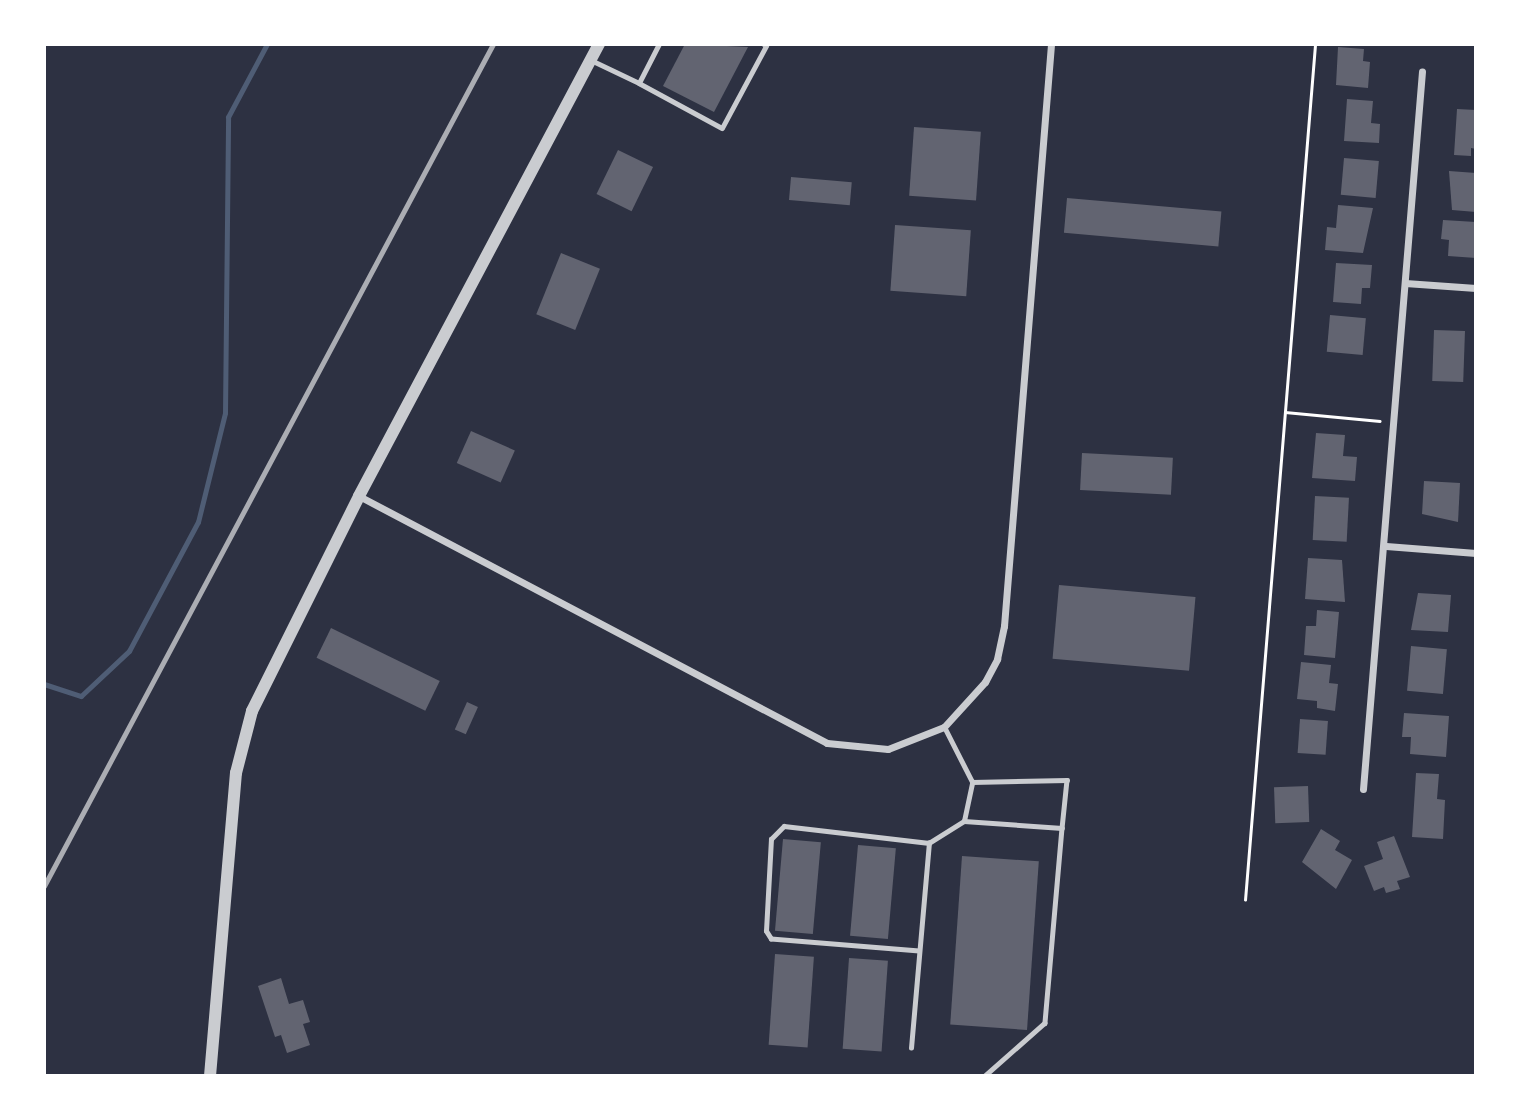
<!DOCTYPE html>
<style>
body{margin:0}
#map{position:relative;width:1520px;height:1120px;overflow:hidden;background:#2d3142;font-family:"Source Sans 3",sans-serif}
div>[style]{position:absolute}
.stream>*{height:5px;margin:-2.5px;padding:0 2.5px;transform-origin:2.5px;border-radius:2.5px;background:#4f5d75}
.building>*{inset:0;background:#626471;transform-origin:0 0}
.path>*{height:2.5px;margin:-1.25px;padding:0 1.25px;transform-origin:1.25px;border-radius:1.25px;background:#fff}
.service>*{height:4.5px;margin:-2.25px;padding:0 2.25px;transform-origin:2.25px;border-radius:2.25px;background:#caccd0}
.minor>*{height:7px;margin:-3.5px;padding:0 3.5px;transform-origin:3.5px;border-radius:3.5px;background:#caccd0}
.tertiary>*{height:12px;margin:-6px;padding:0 6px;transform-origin:6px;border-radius:6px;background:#caccd0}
.rail>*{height:5px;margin:-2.5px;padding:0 2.5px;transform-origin:2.5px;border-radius:2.5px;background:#abadb3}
span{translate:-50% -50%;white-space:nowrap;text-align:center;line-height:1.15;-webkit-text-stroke:5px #fff;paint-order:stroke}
.frame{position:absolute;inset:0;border:46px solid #fff;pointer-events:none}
</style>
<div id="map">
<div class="stream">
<div style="left:44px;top:684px;width:39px;rotate:18deg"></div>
<div style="left:81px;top:696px;width:66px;rotate:-43.2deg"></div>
<div style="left:129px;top:651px;width:146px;rotate:-61.9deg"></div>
<div style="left:198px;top:522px;width:112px;rotate:-76.1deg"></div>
<div style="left:225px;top:413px;width:296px;rotate:-89.4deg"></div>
<div style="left:228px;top:117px;width:83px;rotate:-61.9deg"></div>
</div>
<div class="building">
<div style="clip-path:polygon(685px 44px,748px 47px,714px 112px,663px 86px)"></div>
<div style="clip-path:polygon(1338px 47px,1364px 49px,1363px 61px,1370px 62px,1368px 88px,1336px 85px)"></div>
<div style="clip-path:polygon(1347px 99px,1373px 101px,1371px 123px,1380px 124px,1379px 143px,1344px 141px)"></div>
<div style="clip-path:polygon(1457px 109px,1476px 110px,1476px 149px,1471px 148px,1471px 156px,1454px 155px)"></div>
<div style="left:914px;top:127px;width:67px;height:69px;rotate:4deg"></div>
<div style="left:618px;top:150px;width:39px;height:49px;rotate:26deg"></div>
<div style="left:1344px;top:158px;width:35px;height:37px;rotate:5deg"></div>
<div style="clip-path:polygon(1449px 171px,1476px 173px,1476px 212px,1452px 210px)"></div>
<div style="left:791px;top:177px;width:61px;height:23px;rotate:5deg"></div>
<div style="left:1067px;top:198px;width:155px;height:35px;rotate:5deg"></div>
<div style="clip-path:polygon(1338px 205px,1373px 208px,1363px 253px,1325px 250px,1327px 227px,1336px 228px)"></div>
<div style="clip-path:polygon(1443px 220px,1476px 222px,1476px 258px,1448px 256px,1449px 240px,1441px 239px)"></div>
<div style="left:895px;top:225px;width:76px;height:66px;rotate:4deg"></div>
<div style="left:561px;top:253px;width:42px;height:66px;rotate:22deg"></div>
<div style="clip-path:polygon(1336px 263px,1372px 265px,1370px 288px,1362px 288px,1361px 304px,1333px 302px)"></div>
<div style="left:1330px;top:315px;width:36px;height:37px;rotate:5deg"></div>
<div style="left:1434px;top:330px;width:31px;height:51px;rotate:2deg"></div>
<div style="left:471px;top:431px;width:48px;height:35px;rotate:24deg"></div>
<div style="clip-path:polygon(1316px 433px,1345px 435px,1343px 456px,1357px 457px,1355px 481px,1312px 478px)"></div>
<div style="left:1082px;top:453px;width:91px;height:37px;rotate:3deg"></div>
<div style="clip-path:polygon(1424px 481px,1460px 483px,1458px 522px,1422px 514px)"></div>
<div style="left:1315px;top:496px;width:34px;height:44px;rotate:3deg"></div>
<div style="clip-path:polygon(1308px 558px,1342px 560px,1345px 602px,1305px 599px)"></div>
<div style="left:1059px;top:585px;width:137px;height:74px;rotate:5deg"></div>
<div style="clip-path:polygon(1418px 593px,1451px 595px,1448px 632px,1411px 630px)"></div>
<div style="clip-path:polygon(1317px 610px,1339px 612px,1335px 658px,1304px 655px,1306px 626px,1316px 626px)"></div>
<div style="left:331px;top:628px;width:121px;height:33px;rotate:26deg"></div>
<div style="left:1411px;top:646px;width:36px;height:45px;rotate:5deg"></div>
<div style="clip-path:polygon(1301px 662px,1331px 665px,1329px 683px,1338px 684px,1335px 711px,1317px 708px,1317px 701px,1297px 699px)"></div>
<div style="left:467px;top:702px;width:12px;height:30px;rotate:24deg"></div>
<div style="clip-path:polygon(1404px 713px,1449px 716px,1446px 757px,1410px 754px,1411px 737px,1402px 737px)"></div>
<div style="left:1300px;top:719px;width:28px;height:34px;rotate:4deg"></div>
<div style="clip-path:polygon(1416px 773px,1439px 774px,1437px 799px,1445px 800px,1443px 839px,1412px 837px)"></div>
<div style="left:1308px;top:786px;width:36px;height:34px;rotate:88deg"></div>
<div style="clip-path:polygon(1321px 829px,1340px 841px,1335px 850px,1352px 860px,1336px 889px,1302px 862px)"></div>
<div style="clip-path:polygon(1394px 836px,1410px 877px,1397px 881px,1400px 889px,1386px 893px,1384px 887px,1374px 891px,1364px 866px,1383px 859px,1377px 842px)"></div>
<div style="left:783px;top:839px;width:38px;height:92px;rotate:5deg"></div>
<div style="left:858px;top:845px;width:38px;height:91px;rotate:5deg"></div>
<div style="left:962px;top:856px;width:77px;height:169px;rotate:4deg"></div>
<div style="left:775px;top:954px;width:39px;height:91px;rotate:4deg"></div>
<div style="left:849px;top:958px;width:39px;height:91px;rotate:4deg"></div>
<div style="clip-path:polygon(281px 978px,289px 1004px,303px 1000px,310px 1022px,303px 1024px,310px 1045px,287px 1053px,281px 1035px,275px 1037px,258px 986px)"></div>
</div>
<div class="path">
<div style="left:1285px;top:412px;width:95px;rotate:5.4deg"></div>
<div style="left:1245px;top:900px;width:859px;rotate:-85.32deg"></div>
</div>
<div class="service">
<div style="left:591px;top:60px;width:53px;rotate:25.6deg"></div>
<div style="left:639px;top:83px;width:44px;rotate:-62.9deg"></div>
<div style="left:639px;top:83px;width:94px;rotate:28.5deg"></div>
<div style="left:722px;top:128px;width:93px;rotate:-61.8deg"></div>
<div style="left:766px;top:46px;width:4px;rotate:-146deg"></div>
<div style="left:972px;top:782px;width:95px;rotate:-1.2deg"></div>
<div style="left:1067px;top:780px;width:48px;rotate:95.9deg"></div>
<div style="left:964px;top:821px;width:98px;rotate:4.1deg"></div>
<div style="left:1062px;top:828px;width:196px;rotate:95deg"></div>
<div style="left:1045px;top:1023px;width:80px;rotate:138.5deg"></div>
<div style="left:919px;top:951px;width:148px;rotate:-175.4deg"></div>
<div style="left:771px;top:939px;width:9px;rotate:-122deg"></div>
<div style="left:766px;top:931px;width:92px;rotate:-86.9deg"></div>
<div style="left:771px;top:839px;width:18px;rotate:-45deg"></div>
<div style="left:784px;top:826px;width:146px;rotate:6.7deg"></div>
<div style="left:911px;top:1048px;width:206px;rotate:-85deg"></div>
<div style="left:929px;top:843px;width:41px;rotate:-32.2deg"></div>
<div style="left:964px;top:821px;width:40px;rotate:-78deg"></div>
<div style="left:972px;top:782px;width:62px;rotate:-117deg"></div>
</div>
<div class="minor">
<div style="left:1405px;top:283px;width:71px;rotate:4deg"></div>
<div style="left:359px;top:496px;width:529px;rotate:27.82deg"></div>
<div style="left:827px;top:743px;width:61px;rotate:5.6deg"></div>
<div style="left:888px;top:749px;width:60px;rotate:-21.4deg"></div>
<div style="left:944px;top:727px;width:61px;rotate:-47.7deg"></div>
<div style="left:985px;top:682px;width:26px;rotate:-62deg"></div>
<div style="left:997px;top:659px;width:34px;rotate:-78deg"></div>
<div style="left:1004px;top:626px;width:584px;rotate:-85.38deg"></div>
<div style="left:1386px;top:546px;width:90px;rotate:4.4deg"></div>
<div style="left:1363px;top:789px;width:720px;rotate:-85.3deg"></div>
</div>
<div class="tertiary">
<div style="left:210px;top:1076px;width:304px;rotate:-85.1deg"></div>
<div style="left:236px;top:773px;width:64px;rotate:-75.5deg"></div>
<div style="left:252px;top:711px;width:240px;rotate:-63.5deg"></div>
<div style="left:359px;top:496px;width:512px;rotate:-62.03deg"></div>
</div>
<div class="rail">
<div style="left:44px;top:886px;width:954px;rotate:-61.93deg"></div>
</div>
<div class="frame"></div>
</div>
